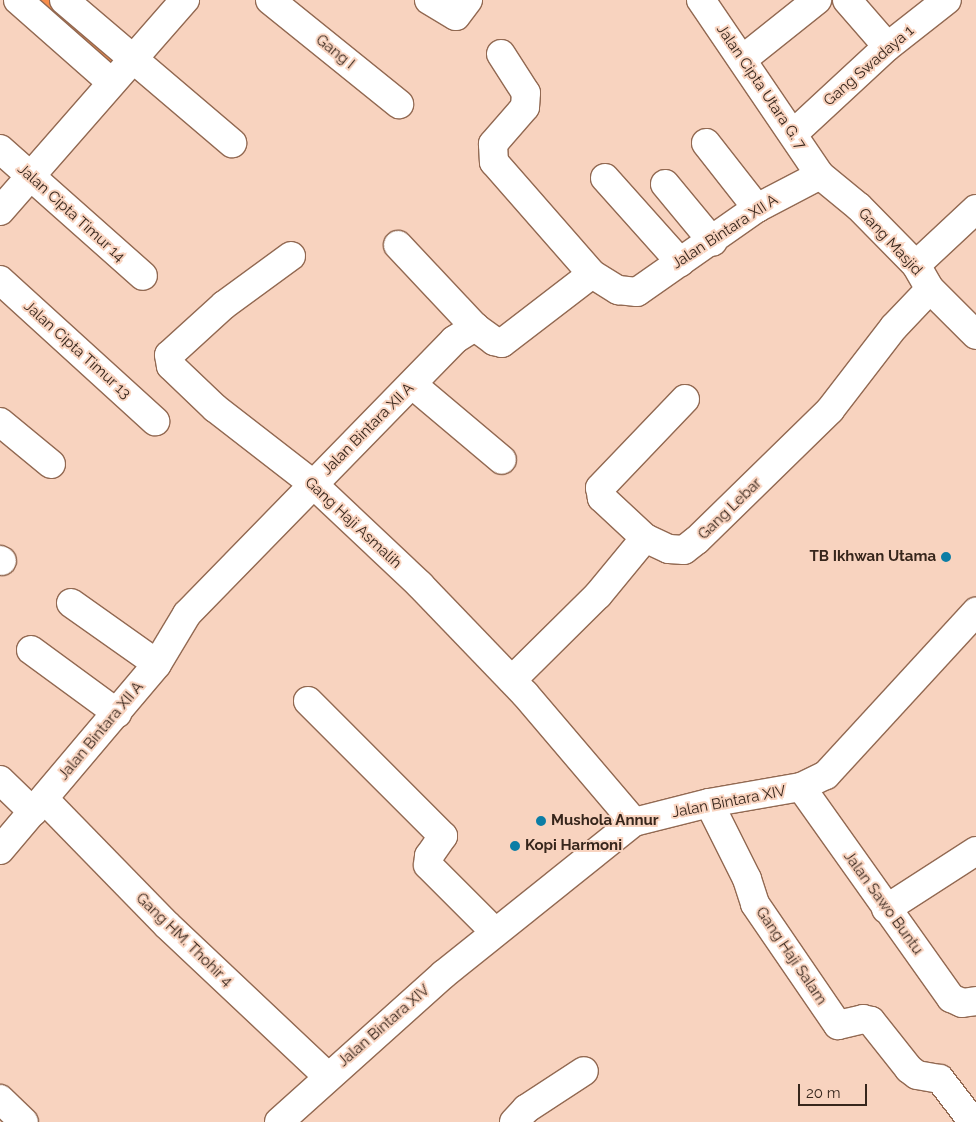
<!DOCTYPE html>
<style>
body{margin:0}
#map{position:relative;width:976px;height:1122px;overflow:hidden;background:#f8d3bf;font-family:Raleway,sans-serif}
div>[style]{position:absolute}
.green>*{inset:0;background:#f88d4a}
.roads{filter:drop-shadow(1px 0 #926952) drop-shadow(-1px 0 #926952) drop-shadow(0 1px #926952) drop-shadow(0 -1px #926952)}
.street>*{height:28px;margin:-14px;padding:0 14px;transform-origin:14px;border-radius:14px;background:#fff}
.dots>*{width:14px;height:14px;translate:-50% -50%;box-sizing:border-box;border:2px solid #f8d3bf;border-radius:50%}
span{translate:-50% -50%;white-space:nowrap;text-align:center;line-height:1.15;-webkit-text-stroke:4px #f8d3bf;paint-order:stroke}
.street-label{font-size:15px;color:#37261c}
.poi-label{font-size:15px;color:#37261c;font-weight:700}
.right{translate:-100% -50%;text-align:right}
.left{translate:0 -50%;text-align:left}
.scale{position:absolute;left:798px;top:1084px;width:69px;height:22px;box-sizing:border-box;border:2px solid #37261c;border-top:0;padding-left:6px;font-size:15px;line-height:18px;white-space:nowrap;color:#37261c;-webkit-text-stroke:4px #f8d3bf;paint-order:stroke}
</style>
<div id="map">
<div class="green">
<div style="clip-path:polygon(27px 0,54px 0,123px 63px,114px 75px)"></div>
</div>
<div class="roads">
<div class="street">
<div style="left:18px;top:0;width:124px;rotate:41.4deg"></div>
<div style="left:64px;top:0;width:221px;rotate:40.4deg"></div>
<div style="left:270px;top:0;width:166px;rotate:38.9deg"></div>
<div style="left:429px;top:0;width:31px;rotate:31deg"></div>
<div style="left:456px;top:16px;width:20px;rotate:-53deg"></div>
<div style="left:701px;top:0;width:212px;rotate:55.8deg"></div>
<div style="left:820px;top:175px;width:50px;rotate:39.4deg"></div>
<div style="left:859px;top:207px;width:81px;rotate:45.5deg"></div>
<div style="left:916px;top:265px;width:28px;rotate:60deg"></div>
<div style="left:930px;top:289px;width:65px;rotate:45deg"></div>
<div style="left:847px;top:0;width:52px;rotate:48.9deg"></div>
<div style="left:501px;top:54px;width:46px;rotate:57.3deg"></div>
<div style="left:526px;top:93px;width:14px;rotate:94deg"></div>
<div style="left:525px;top:107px;width:49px;rotate:130.9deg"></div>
<div style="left:493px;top:144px;width:18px;rotate:87deg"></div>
<div style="left:494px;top:162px;width:149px;rotate:48.8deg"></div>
<div style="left:743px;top:59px;width:95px;rotate:-38.6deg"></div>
<div style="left:793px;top:134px;width:128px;rotate:-42.8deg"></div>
<div style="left:887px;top:47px;width:76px;rotate:-38.1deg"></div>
<div style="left:706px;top:143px;width:83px;rotate:51.9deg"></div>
<div style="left:0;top:149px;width:191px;rotate:41.6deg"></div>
<div style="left:605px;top:178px;width:113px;rotate:48.2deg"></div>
<div style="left:665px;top:184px;width:75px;rotate:50.4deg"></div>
<div style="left:0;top:211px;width:281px;rotate:-48.8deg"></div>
<div style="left:398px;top:245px;width:112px;rotate:46.8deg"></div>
<div style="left:291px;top:256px;width:83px;rotate:143.8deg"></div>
<div style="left:224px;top:305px;width:74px;rotate:137.7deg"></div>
<div style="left:169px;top:355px;width:11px;rotate:80deg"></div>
<div style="left:171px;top:366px;width:61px;rotate:43.7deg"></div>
<div style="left:215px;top:408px;width:124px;rotate:37.8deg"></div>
<div style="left:313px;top:484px;width:147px;rotate:43.3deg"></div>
<div style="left:420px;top:585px;width:151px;rotate:46.1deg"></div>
<div style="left:525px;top:694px;width:168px;rotate:49.6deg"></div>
<div style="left:916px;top:265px;width:82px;rotate:-43deg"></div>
<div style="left:0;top:280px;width:210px;rotate:42.3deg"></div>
<div style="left:413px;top:385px;width:116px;rotate:40.1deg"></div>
<div style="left:0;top:422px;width:66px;rotate:39.5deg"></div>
<div style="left:645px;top:538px;width:59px;rotate:-137.1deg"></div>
<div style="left:602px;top:498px;width:10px;rotate:-101deg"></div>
<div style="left:600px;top:488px;width:123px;rotate:-46.3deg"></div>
<div style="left:0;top:560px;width:2px;rotate:27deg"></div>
<div style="left:71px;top:603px;width:105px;rotate:35.3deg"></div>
<div style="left:31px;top:650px;width:107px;rotate:36.2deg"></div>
<div style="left:512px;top:680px;width:121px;rotate:-44.7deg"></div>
<div style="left:598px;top:595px;width:74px;rotate:-50.5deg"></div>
<div style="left:645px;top:538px;width:26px;rotate:25deg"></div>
<div style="left:669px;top:549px;width:15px;rotate:4deg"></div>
<div style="left:684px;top:550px;width:16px;rotate:-38deg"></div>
<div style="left:697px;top:540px;width:186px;rotate:-44.3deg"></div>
<div style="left:830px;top:410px;width:105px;rotate:-52.4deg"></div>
<div style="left:894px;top:327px;width:52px;rotate:-46.5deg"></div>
<div style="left:308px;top:701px;width:191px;rotate:45deg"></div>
<div style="left:443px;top:836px;width:24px;rotate:125deg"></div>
<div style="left:429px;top:856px;width:9px;rotate:96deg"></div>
<div style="left:428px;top:865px;width:95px;rotate:45deg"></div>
<div style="left:0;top:780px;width:46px;rotate:44.1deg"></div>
<div style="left:801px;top:787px;width:259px;rotate:54.6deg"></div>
<div style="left:951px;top:998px;width:12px;rotate:24deg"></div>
<div style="left:962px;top:1003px;width:14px;rotate:-8deg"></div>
<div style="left:45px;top:800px;width:175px;rotate:45.7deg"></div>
<div style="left:167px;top:925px;width:220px;rotate:43.3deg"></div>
<div style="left:709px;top:803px;width:85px;rotate:63.4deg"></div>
<div style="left:747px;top:879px;width:26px;rotate:72deg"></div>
<div style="left:755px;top:904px;width:147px;rotate:55.6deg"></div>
<div style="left:838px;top:1025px;width:26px;rotate:-13deg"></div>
<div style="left:863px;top:1019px;width:8px;rotate:14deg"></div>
<div style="left:871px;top:1021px;width:61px;rotate:51.6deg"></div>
<div style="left:909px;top:1069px;width:10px;rotate:37deg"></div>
<div style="left:917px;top:1075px;width:23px;rotate:10deg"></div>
<div style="left:940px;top:1079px;width:54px;rotate:52.5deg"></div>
<div style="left:0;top:850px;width:243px;rotate:-49.8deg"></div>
<div style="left:157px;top:664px;width:58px;rotate:-59deg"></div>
<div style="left:187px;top:614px;width:383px;rotate:-45.7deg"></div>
<div style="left:454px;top:340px;width:25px;rotate:-32deg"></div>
<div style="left:475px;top:327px;width:24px;rotate:36deg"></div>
<div style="left:494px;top:341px;width:8px;rotate:14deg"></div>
<div style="left:502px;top:343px;width:113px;rotate:-37.5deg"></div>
<div style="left:592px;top:274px;width:31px;rotate:32deg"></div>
<div style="left:618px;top:290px;width:19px;rotate:6deg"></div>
<div style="left:637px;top:292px;width:146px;rotate:-35deg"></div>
<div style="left:757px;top:208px;width:71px;rotate:-27.6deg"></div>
<div style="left:886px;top:909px;width:107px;rotate:-32.8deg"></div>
<div style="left:0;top:1099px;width:33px;rotate:44deg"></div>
<div style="left:279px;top:1122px;width:222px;rotate:-41.9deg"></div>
<div style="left:444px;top:974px;width:243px;rotate:-38.7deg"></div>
<div style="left:634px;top:822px;width:77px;rotate:-14.2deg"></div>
<div style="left:709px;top:803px;width:93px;rotate:-9.9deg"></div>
<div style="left:801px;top:787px;width:28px;rotate:-26deg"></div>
<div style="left:826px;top:775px;width:222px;rotate:-47.4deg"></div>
<div style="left:514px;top:1122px;width:18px;rotate:-47deg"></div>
<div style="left:526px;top:1109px;width:69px;rotate:-33.2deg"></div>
</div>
</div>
<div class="dots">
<div style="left:946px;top:557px;background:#0c7da5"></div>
<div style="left:541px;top:821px;background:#0c7da5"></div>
<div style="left:515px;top:846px;background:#0c7da5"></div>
</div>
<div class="street-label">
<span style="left:335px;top:52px;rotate:39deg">Gang I</span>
<span style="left:869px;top:66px;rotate:-41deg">Gang Swadaya 1</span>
<span style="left:761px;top:87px;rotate:56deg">Jalan Cipta Utara G. 7</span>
<span style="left:71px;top:213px;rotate:42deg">Jalan Cipta Timur 14</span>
<span style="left:725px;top:232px;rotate:-33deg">Jalan Bintara XII A</span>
<span style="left:890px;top:242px;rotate:47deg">Gang Masjid</span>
<span style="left:77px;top:350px;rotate:42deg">Jalan Cipta Timur 13</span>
<span style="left:368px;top:429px;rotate:-45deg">Jalan Bintara XII A</span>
<span style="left:730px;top:509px;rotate:-44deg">Gang Lebar</span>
<span style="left:353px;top:523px;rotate:43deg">Gang Haji Asmalih</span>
<span style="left:101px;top:731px;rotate:-50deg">Jalan Bintara XII A</span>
<span style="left:729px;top:802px;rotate:-11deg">Jalan Bintara XIV</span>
<span style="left:883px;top:903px;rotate:54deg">Jalan Sawo Buntu</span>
<span style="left:184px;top:940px;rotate:44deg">Gang HM. Thohir 4</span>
<span style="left:791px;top:956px;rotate:56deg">Gang Haji Salam</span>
<span style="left:384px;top:1026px;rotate:-41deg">Jalan Bintara XIV</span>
</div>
<div class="poi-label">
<span class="right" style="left:936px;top:557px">TB Ikhwan Utama</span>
<span class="left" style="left:551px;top:821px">Mushola Annur</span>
<span class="left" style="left:525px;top:846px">Kopi Harmoni</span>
</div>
<div class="scale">20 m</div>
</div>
